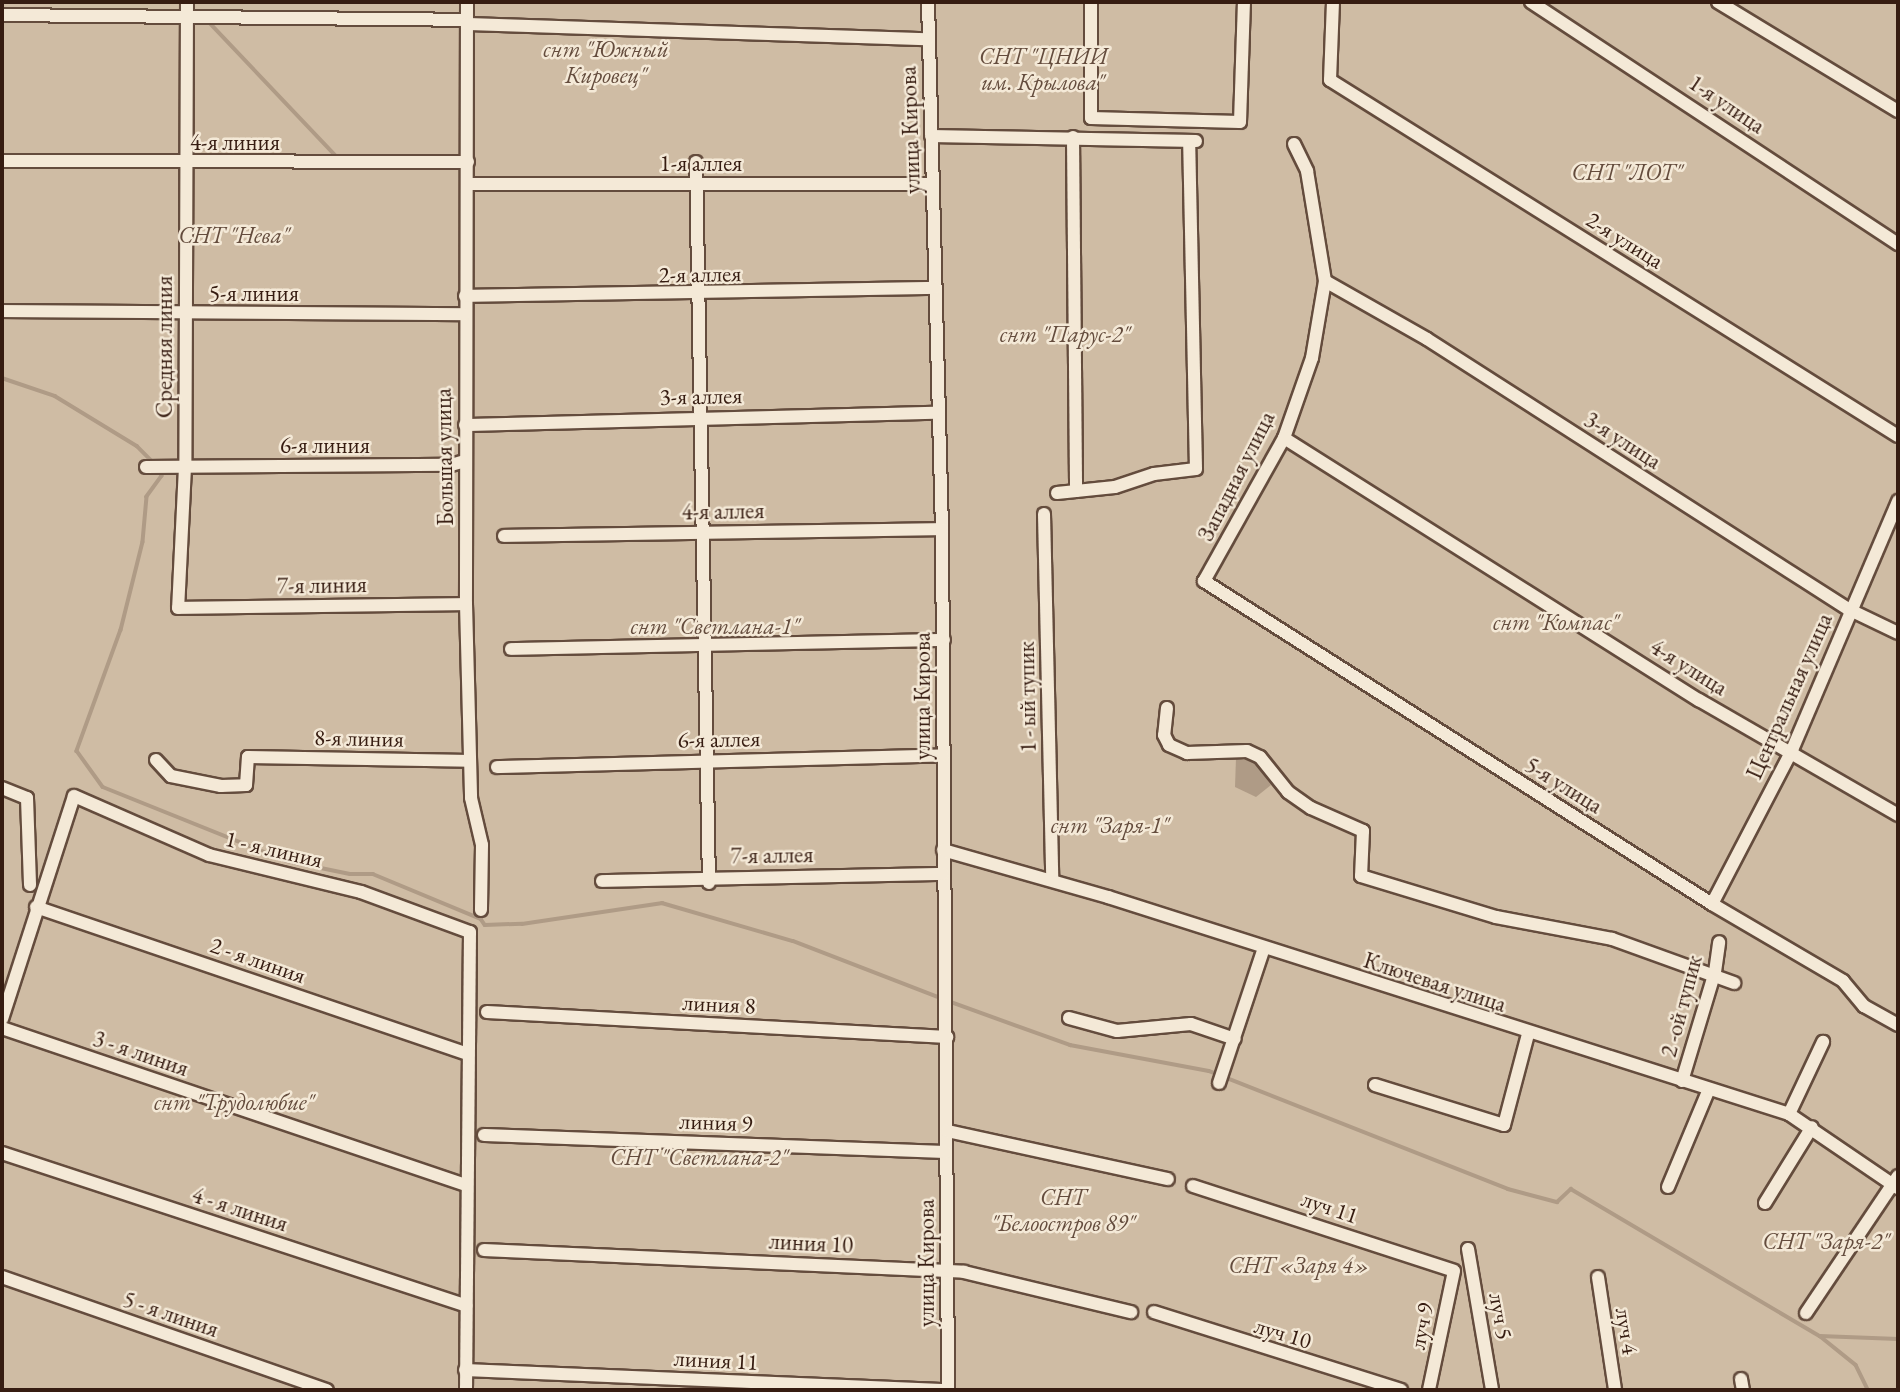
<!DOCTYPE html>
<meta charset="utf-8">
<style>
body{margin:0}
#map{position:relative;width:1900px;height:1392px;overflow:hidden;background:#eeddc2;font-family:"EB Garamond",serif}
div>[style]{position:absolute}
.green>*{inset:0;background:#cfbca4;transform-origin:0 0}
.water>*{inset:0;background:#af9b86}
.stream>*{height:3.5px;margin:-1.75px;padding:0 1.75px;transform-origin:1.75px;border-radius:1.75px;background:#af9b86}
.roads{filter:drop-shadow(2px 0 #644c3d) drop-shadow(-2px 0 #644c3d) drop-shadow(0 2px #644c3d) drop-shadow(0 -2px #644c3d)}
.minor>*{height:12px;margin:-6px;padding:0 6px;transform-origin:6px;border-radius:6px;background:#f4e9d7}
span{translate:-50% -50%;white-space:nowrap;text-align:center;line-height:1.15;-webkit-text-stroke:5px #f4e9d7;paint-order:stroke}
.park-label{font-size:23px;color:#644c3d;font-style:italic}
.street-label{font-size:23px;color:#361c11}
.frame{position:absolute;inset:0;border:4px solid #361c11;pointer-events:none}
</style>
<div id="map">
<div class="green">
<div style="left:2px;top:2px;width:1896px;height:1388px"></div>
</div>
<div class="water">
<div style="clip-path:polygon(1236px 758px,1253px 761px,1271px 785px,1256px 797px,1235px 787px)"></div>
</div>
<div class="stream">
<div style="left:208px;top:21px;width:187px;rotate:46.5deg"></div>
<div style="left:2px;top:378px;width:56px;rotate:18.8deg"></div>
<div style="left:55px;top:396px;width:96px;rotate:31.4deg"></div>
<div style="left:137px;top:446px;width:23px;rotate:45deg"></div>
<div style="left:160px;top:471px;width:5px;rotate:68deg"></div>
<div style="left:162px;top:476px;width:26px;rotate:126deg"></div>
<div style="left:147px;top:497px;width:45px;rotate:95.1deg"></div>
<div style="left:143px;top:542px;width:91px;rotate:104deg"></div>
<div style="left:121px;top:630px;width:129px;rotate:110deg"></div>
<div style="left:77px;top:751px;width:44px;rotate:54.2deg"></div>
<div style="left:103px;top:787px;width:198px;rotate:21.9deg"></div>
<div style="left:287px;top:861px;width:64px;rotate:11.7deg"></div>
<div style="left:350px;top:874px;width:23px"></div>
<div style="left:373px;top:874px;width:117px;rotate:22.6deg"></div>
<div style="left:481px;top:919px;width:7px;rotate:56deg"></div>
<div style="left:485px;top:925px;width:37px;rotate:-2deg"></div>
<div style="left:522px;top:924px;width:142px;rotate:-8.5deg"></div>
<div style="left:662px;top:903px;width:136px;rotate:16.2deg"></div>
<div style="left:793px;top:941px;width:159px;rotate:21.1deg"></div>
<div style="left:948px;top:1001px;width:130px;rotate:19.8deg"></div>
<div style="left:1070px;top:1045px;width:141px;rotate:10.6deg"></div>
<div style="left:1209px;top:1071px;width:321px;rotate:21.5deg"></div>
<div style="left:1508px;top:1189px;width:51px;rotate:14.9deg"></div>
<div style="left:1557px;top:1202px;width:19px;rotate:-43deg"></div>
<div style="left:1571px;top:1189px;width:289px;rotate:30.6deg"></div>
<div style="left:1820px;top:1336px;width:78px;rotate:2.2deg"></div>
<div style="left:1820px;top:1336px;width:46px;rotate:38.9deg"></div>
<div style="left:1856px;top:1365px;width:28px;rotate:64deg"></div>
</div>
<div class="roads">
<div class="minor">
<div style="left:187px;top:2px;width:465px;rotate:90.2deg"></div>
<div style="left:185px;top:467px;width:141px;rotate:92.8deg"></div>
<div style="left:178px;top:608px;width:288px;rotate:-0.8deg"></div>
<div style="left:467px;top:2px;width:602px;rotate:90.1deg"></div>
<div style="left:466px;top:604px;width:194px;rotate:88.5deg"></div>
<div style="left:471px;top:798px;width:48px;rotate:76.8deg"></div>
<div style="left:482px;top:845px;width:65px;rotate:90.9deg"></div>
<div style="left:928px;top:2px;width:527px;rotate:88.48deg"></div>
<div style="left:942px;top:529px;width:861px;rotate:89.6deg"></div>
<div style="left:1091px;top:2px;width:116px;rotate:90deg"></div>
<div style="left:1091px;top:118px;width:149px;rotate:1.5deg"></div>
<div style="left:1240px;top:122px;width:120px;rotate:-88.1deg"></div>
<div style="left:1333px;top:2px;width:78px;rotate:92.2deg"></div>
<div style="left:1330px;top:80px;width:670px;rotate:32.08deg"></div>
<div style="left:1531px;top:2px;width:440px;rotate:33.4deg"></div>
<div style="left:1718px;top:2px;width:210px;rotate:31.2deg"></div>
<div style="left:2px;top:15px;width:465px;rotate:0.6deg"></div>
<div style="left:467px;top:24px;width:461px;rotate:1.9deg"></div>
<div style="left:931px;top:136px;width:265px;rotate:1.1deg"></div>
<div style="left:1073px;top:137px;width:354px;rotate:89.5deg"></div>
<div style="left:1294px;top:144px;width:30px;rotate:64deg"></div>
<div style="left:1307px;top:171px;width:111px;rotate:80.7deg"></div>
<div style="left:1325px;top:281px;width:78px;rotate:99.6deg"></div>
<div style="left:1312px;top:358px;width:85px;rotate:109.3deg"></div>
<div style="left:1284px;top:438px;width:164px;rotate:119.2deg"></div>
<div style="left:1204px;top:581px;width:602px;rotate:32.45deg"></div>
<div style="left:1712px;top:904px;width:152px;rotate:30.4deg"></div>
<div style="left:1843px;top:981px;width:33px;rotate:50deg"></div>
<div style="left:1864px;top:1006px;width:39px;rotate:29deg"></div>
<div style="left:2px;top:161px;width:466px;rotate:0.1deg"></div>
<div style="left:696px;top:162px;width:721px;rotate:88.97deg"></div>
<div style="left:468px;top:184px;width:465px"></div>
<div style="left:1325px;top:281px;width:117px;rotate:29.6deg"></div>
<div style="left:1427px;top:339px;width:500px;rotate:32.67deg"></div>
<div style="left:1848px;top:609px;width:55px;rotate:25.6deg"></div>
<div style="left:465px;top:296px;width:470px;rotate:-1deg"></div>
<div style="left:2px;top:311px;width:462px;rotate:0.4deg"></div>
<div style="left:465px;top:425px;width:473px;rotate:-1.5deg"></div>
<div style="left:1284px;top:438px;width:491px;rotate:32.3deg"></div>
<div style="left:1699px;top:700px;width:230px;rotate:30deg"></div>
<div style="left:146px;top:467px;width:305px;rotate:-0.4deg"></div>
<div style="left:451px;top:465px;width:15px;rotate:-16deg"></div>
<div style="left:1057px;top:493px;width:58px;rotate:-5.9deg"></div>
<div style="left:1115px;top:487px;width:41px;rotate:-18.4deg"></div>
<div style="left:1154px;top:474px;width:42px;rotate:-6.8deg"></div>
<div style="left:1196px;top:469px;width:328px;rotate:-91.2deg"></div>
<div style="left:1044px;top:514px;width:366px;rotate:88.7deg"></div>
<div style="left:504px;top:536px;width:438px;rotate:-0.9deg"></div>
<div style="left:511px;top:649px;width:433px;rotate:-1.2deg"></div>
<div style="left:1167px;top:708px;width:27px;rotate:96deg"></div>
<div style="left:1164px;top:735px;width:11px;rotate:63deg"></div>
<div style="left:1169px;top:745px;width:20px;rotate:24deg"></div>
<div style="left:1187px;top:753px;width:60px;rotate:-1.9deg"></div>
<div style="left:1247px;top:751px;width:14px;rotate:25deg"></div>
<div style="left:1260px;top:757px;width:45px;rotate:51.3deg"></div>
<div style="left:1288px;top:792px;width:28px;rotate:35deg"></div>
<div style="left:1311px;top:808px;width:57px;rotate:23.9deg"></div>
<div style="left:1363px;top:831px;width:45px;rotate:92.5deg"></div>
<div style="left:1361px;top:876px;width:141px;rotate:16.9deg"></div>
<div style="left:1496px;top:917px;width:118px;rotate:10.7deg"></div>
<div style="left:1612px;top:939px;width:130px;rotate:19.8deg"></div>
<div style="left:156px;top:760px;width:22px;rotate:47deg"></div>
<div style="left:171px;top:776px;width:51px;rotate:11.3deg"></div>
<div style="left:221px;top:786px;width:25px;rotate:-2deg"></div>
<div style="left:246px;top:785px;width:28px;rotate:-86deg"></div>
<div style="left:248px;top:757px;width:222px;rotate:1deg"></div>
<div style="left:497px;top:767px;width:446px;rotate:-1.5deg"></div>
<div style="left:2px;top:788px;width:27px;rotate:22deg"></div>
<div style="left:27px;top:798px;width:87px;rotate:88deg"></div>
<div style="left:943px;top:850px;width:172px;rotate:15.9deg"></div>
<div style="left:1108px;top:897px;width:715px;rotate:17.67deg"></div>
<div style="left:1789px;top:1114px;width:132px;rotate:34.2deg"></div>
<div style="left:602px;top:881px;width:341px;rotate:-1.2deg"></div>
<div style="left:1712px;top:904px;width:174px;rotate:-62.5deg"></div>
<div style="left:1792px;top:750px;width:271px;rotate:-66.9deg"></div>
<div style="left:36px;top:907px;width:454px;rotate:18.8deg"></div>
<div style="left:487px;top:1012px;width:461px;rotate:3.1deg"></div>
<div style="left:1069px;top:1018px;width:50px;rotate:15.2deg"></div>
<div style="left:1117px;top:1031px;width:74px;rotate:-5.4deg"></div>
<div style="left:1191px;top:1024px;width:46px;rotate:18.8deg"></div>
<div style="left:2px;top:1019px;width:234px;rotate:-72.1deg"></div>
<div style="left:74px;top:796px;width:147px;rotate:23.6deg"></div>
<div style="left:209px;top:855px;width:156px;rotate:13.7deg"></div>
<div style="left:361px;top:892px;width:116px;rotate:20.2deg"></div>
<div style="left:470px;top:932px;width:458px;rotate:90.5deg"></div>
<div style="left:2px;top:1028px;width:490px;rotate:18.7deg"></div>
<div style="left:1682px;top:1081px;width:114px;rotate:-73.2deg"></div>
<div style="left:1715px;top:972px;width:30px;rotate:-82deg"></div>
<div style="left:1219px;top:1083px;width:142px;rotate:-71.6deg"></div>
<div style="left:1375px;top:1085px;width:135px;rotate:17.2deg"></div>
<div style="left:1504px;top:1125px;width:94px;rotate:-75.2deg"></div>
<div style="left:1789px;top:1114px;width:80px;rotate:-64.7deg"></div>
<div style="left:947px;top:1131px;width:226px;rotate:12.3deg"></div>
<div style="left:484px;top:1135px;width:462px;rotate:2.1deg"></div>
<div style="left:2px;top:1153px;width:489px;rotate:18.2deg"></div>
<div style="left:1193px;top:1186px;width:274px;rotate:18deg"></div>
<div style="left:1454px;top:1271px;width:122px;rotate:101.9deg"></div>
<div style="left:1668px;top:1187px;width:106px;rotate:-67.3deg"></div>
<div style="left:1765px;top:1203px;width:89px;rotate:-58.3deg"></div>
<div style="left:1468px;top:1249px;width:143px;rotate:80.3deg"></div>
<div style="left:484px;top:1250px;width:481px;rotate:2.6deg"></div>
<div style="left:964px;top:1272px;width:172px;rotate:13.5deg"></div>
<div style="left:2px;top:1277px;width:344px;rotate:19.2deg"></div>
<div style="left:1598px;top:1277px;width:114px;rotate:81.4deg"></div>
<div style="left:1154px;top:1312px;width:259px;rotate:17.5deg"></div>
<div style="left:1806px;top:1313px;width:165px;rotate:-56.1deg"></div>
<div style="left:465px;top:1370px;width:483px;rotate:2.4deg"></div>
<div style="left:1741px;top:1379px;width:11px;rotate:80deg"></div>
</div>
</div>
<div class="park-label">
<span style="left:606px;top:62px">снт "Южный<br>Кировец"</span>
<span style="left:1043px;top:69px">СНТ "ЦНИИ<br>им. Крылова"</span>
<span style="left:1627px;top:172px">СНТ "ЛОТ"</span>
<span style="left:234px;top:235px">СНТ "Нева"</span>
<span style="left:1065px;top:334px">снт "Парус-2"</span>
<span style="left:1556px;top:622px">снт "Компас"</span>
<span style="left:715px;top:626px">снт "Светлана-1"</span>
<span style="left:1110px;top:825px">снт "Заря-1"</span>
<span style="left:234px;top:1102px">снт "Трудолюбие"</span>
<span style="left:699px;top:1157px">СНТ "Светлана-2"</span>
<span style="left:1063px;top:1210px">СНТ<br>"Белоостров 89"</span>
<span style="left:1826px;top:1241px">СНТ "Заря-2"</span>
<span style="left:1299px;top:1265px">СНТ «Заря 4»</span>
</div>
<div class="street-label">
<span style="left:1727px;top:104px;rotate:34deg">1-я улица</span>
<span style="left:910px;top:130px;rotate:-92deg">улица Кирова</span>
<span style="left:235px;top:142px">4-я линия</span>
<span style="left:701px;top:163px">1-я аллея</span>
<span style="left:1625px;top:240px;rotate:32deg">2-я улица</span>
<span style="left:700px;top:274px;rotate:-1deg">2-я аллея</span>
<span style="left:254px;top:293px">5-я линия</span>
<span style="left:164px;top:347px;rotate:-90deg">Средняя линия</span>
<span style="left:701px;top:396px;rotate:-1deg">3-я аллея</span>
<span style="left:1623px;top:440px;rotate:33deg">3-я улица</span>
<span style="left:325px;top:445px">6-я линия</span>
<span style="left:444px;top:457px;rotate:-91deg">Большая улица</span>
<span style="left:1236px;top:476px;rotate:-63deg">Западная улица</span>
<span style="left:723px;top:511px;rotate:-1deg">4-я аллея</span>
<span style="left:322px;top:585px;rotate:-1deg">7-я линия</span>
<span style="left:1689px;top:667px;rotate:32deg">4-я улица</span>
<span style="left:922px;top:696px;rotate:-90deg">улица Кирова</span>
<span style="left:1789px;top:696px;rotate:-66deg">Центральная улица</span>
<span style="left:1027px;top:697px;rotate:-91deg">1 - ый тупик</span>
<span style="left:359px;top:738px;rotate:1deg">8-я линия</span>
<span style="left:719px;top:739px;rotate:-1deg">6-я аллея</span>
<span style="left:1564px;top:785px;rotate:32deg">5-я улица</span>
<span style="left:274px;top:849px;rotate:13deg">1 - я линия</span>
<span style="left:772px;top:855px;rotate:-1deg">7-я аллея</span>
<span style="left:258px;top:960px;rotate:19deg">2 - я линия</span>
<span style="left:1435px;top:982px;rotate:18deg">Ключевая улица</span>
<span style="left:719px;top:1004px;rotate:3deg">линия 8</span>
<span style="left:1681px;top:1006px;rotate:-75deg">2 -ой тупик</span>
<span style="left:141px;top:1053px;rotate:19deg">3 - я линия</span>
<span style="left:716px;top:1122px;rotate:2deg">линия 9</span>
<span style="left:1330px;top:1207px;rotate:19deg">луч 11</span>
<span style="left:240px;top:1209px;rotate:18deg">4 - я линия</span>
<span style="left:811px;top:1243px;rotate:3deg">линия 10</span>
<span style="left:926px;top:1263px;rotate:-90deg">улица Кирова</span>
<span style="left:171px;top:1314px;rotate:19deg">5 - я линия</span>
<span style="left:1501px;top:1316px;rotate:80deg">луч 5</span>
<span style="left:1421px;top:1326px;rotate:-79deg">луч 9</span>
<span style="left:1627px;top:1331px;rotate:81deg">луч 4</span>
<span style="left:1283px;top:1333px;rotate:17deg">луч 10</span>
<span style="left:716px;top:1360px;rotate:3deg">линия 11</span>
</div>
<div class="frame"></div>
</div>
